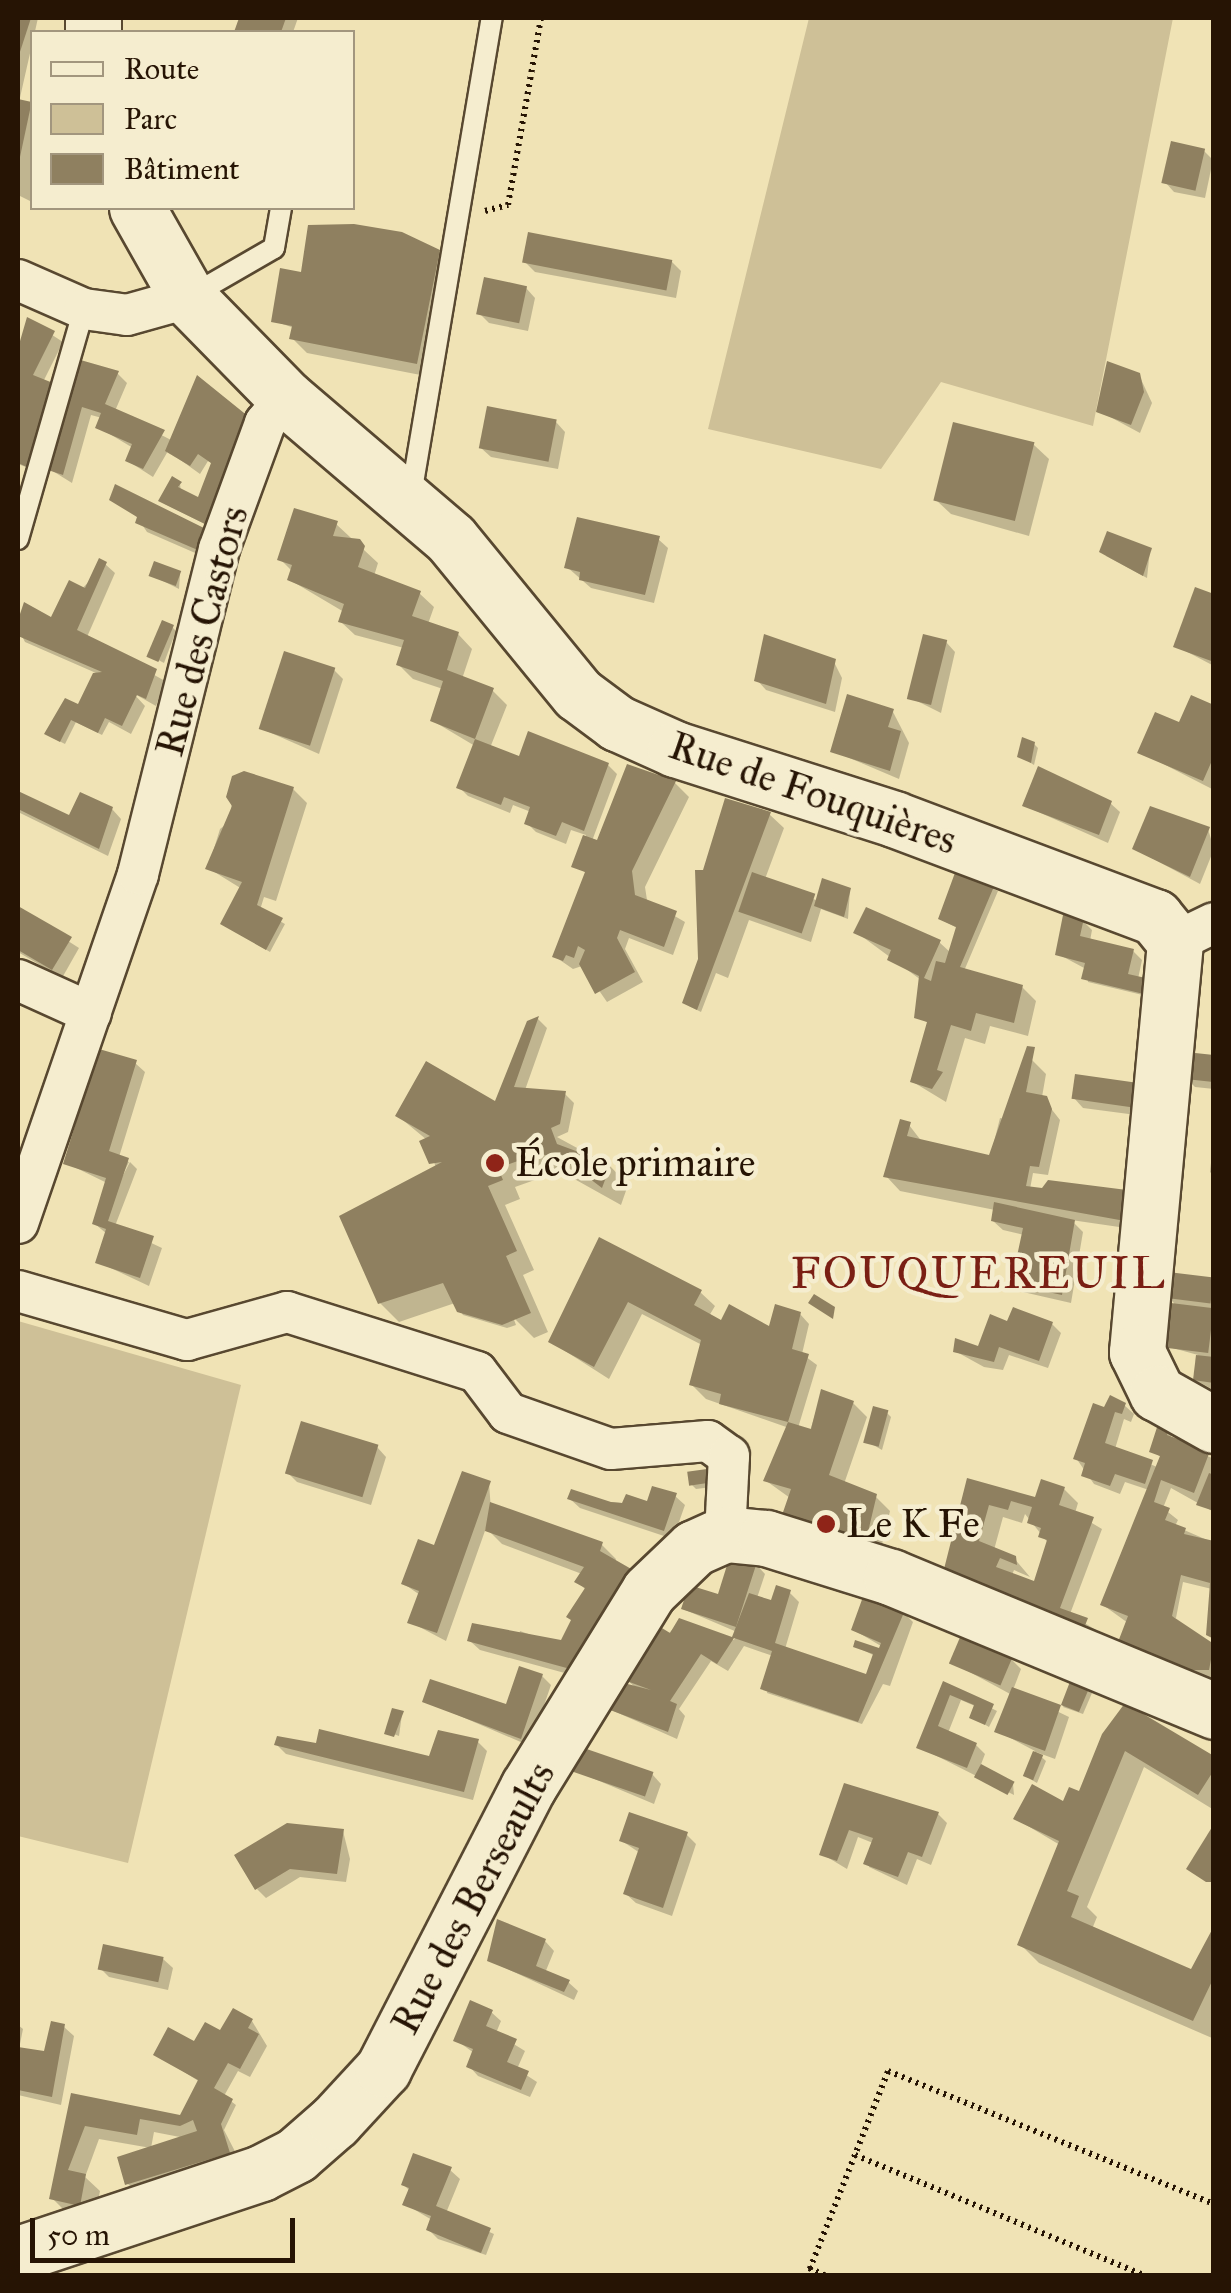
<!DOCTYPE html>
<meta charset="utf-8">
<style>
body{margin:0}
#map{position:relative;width:1231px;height:2293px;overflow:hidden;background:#f0e3b5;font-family:"IM FELL Great Primer",serif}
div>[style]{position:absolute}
.green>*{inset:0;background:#cec097}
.shadow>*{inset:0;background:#0003}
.building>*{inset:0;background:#8f8060;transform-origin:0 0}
.path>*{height:6px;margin-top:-3px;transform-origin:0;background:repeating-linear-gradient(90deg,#261404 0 2.5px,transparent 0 7.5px)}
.roads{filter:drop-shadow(2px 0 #584830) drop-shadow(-2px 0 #584830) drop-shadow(0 2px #584830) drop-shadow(0 -2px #584830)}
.lane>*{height:20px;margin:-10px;padding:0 10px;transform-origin:10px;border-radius:10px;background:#f5edcf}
.street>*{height:40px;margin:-20px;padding:0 20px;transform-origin:20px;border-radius:20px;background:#f5edcf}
.secondary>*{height:55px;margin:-27.5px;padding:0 27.5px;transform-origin:27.5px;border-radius:27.5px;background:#f5edcf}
.dots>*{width:28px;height:28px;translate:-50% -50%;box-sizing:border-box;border:5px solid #f5edcf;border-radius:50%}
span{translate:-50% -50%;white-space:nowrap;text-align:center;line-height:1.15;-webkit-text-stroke:9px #f5edcf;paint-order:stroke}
.street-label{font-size:40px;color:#261404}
.poi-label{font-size:40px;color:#261404}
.left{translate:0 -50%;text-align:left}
.quarter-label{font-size:45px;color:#7a1f14;letter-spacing:2.5px}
.frame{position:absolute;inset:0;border:20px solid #261404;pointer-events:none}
.legend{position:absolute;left:30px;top:30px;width:325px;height:180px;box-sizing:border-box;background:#f5edcf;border:2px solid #a2967e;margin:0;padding:12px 18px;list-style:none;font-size:30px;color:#261404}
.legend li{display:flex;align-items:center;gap:20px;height:50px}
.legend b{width:50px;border:2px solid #a2967e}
.scale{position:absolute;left:30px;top:2218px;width:265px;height:45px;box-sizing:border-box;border:5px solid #261404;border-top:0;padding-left:12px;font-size:30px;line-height:35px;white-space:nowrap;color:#261404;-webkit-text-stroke:8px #f5edcf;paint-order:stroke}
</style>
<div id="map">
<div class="green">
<div style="clip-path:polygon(809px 18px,1173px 18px,1093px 426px,941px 382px,881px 469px,708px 429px)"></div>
<div style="clip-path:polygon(18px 1321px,241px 1385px,128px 1863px,18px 1836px)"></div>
</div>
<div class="shadow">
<div style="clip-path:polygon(18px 18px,38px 18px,19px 102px,32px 104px,32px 202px,18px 195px)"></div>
<div style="clip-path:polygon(242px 18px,298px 18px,293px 32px,237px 32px)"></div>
<div style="clip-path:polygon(1204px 151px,1213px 160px,1205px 198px,1174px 192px,1165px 182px)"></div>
<div style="clip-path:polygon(439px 252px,454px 266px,431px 377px,307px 353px,292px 338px,294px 328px,274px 321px,302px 275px)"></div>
<div style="clip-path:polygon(671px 261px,681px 271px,676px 298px,535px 272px,525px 262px)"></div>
<div style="clip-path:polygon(526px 288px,535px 298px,528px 331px,489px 323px,480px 314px)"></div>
<div style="clip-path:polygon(29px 320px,63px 342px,43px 382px,52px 385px,31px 469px,18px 464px,18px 356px)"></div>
<div style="clip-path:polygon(79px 362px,118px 374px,127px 383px,115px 411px,173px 441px,247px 419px,213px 528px,165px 504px,180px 484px,181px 492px,209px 504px,213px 464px,208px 461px,200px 474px,168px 451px,153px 477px,128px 461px,133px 448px,98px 427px,102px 418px,91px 415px,72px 483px,51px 470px)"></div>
<div style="clip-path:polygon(1139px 375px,1152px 403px,1140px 433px,1099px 411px)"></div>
<div style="clip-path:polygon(556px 422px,565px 432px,558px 469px,491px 457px,481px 448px)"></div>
<div style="clip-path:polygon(1034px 445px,1049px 459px,1029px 536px,951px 514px,936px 500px)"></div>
<div style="clip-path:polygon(117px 487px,209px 559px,147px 532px)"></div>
<div style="clip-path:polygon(336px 524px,378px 563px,374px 576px,419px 593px,434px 607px,428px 624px,458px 634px,472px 649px,462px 679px,492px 690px,507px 705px,490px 748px,521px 760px,608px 765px,617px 774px,592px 841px,598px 844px,628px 767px,675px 783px,689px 797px,645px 887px,647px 900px,685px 922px,673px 955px,629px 938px,625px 949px,643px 982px,607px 1002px,582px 966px,573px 969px,554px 956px,587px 873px,574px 866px,586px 835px,571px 830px,566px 844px,536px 832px,527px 823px,531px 812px,513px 805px,510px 813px,468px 796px,459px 787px,475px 746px,433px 721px,443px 689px,413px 679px,399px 665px,404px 648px,355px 635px,340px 621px,344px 612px,290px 580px,292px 571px,280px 559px)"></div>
<div style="clip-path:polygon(658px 539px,668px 548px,654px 603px,591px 588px,567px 567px)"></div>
<div style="clip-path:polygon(1150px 550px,1147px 578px,1106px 556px)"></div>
<div style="clip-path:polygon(105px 564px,115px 573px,87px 637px,165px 681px,156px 706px,133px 693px,145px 706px,131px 734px,109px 722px,102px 735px,76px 722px,65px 744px,51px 737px,80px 708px,96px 673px,25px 642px,18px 628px,25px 606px,53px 620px)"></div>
<div style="clip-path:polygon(180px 574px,179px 589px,151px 575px)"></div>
<div style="clip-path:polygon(1214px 596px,1214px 666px,1176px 646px)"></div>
<div style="clip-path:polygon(172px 627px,176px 631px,164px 663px,151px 656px)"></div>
<div style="clip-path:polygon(946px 642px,955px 652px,941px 713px,911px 698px)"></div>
<div style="clip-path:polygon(834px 662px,842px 678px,835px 712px,766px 690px,757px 680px)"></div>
<div style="clip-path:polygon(334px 670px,343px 679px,319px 754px,262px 729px)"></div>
<div style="clip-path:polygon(1214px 708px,1212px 789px,1140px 752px,1180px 725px)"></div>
<div style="clip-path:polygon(893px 712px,909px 743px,899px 779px,833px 751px)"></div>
<div style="clip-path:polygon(1034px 744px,1038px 748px,1034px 765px,1020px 756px)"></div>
<div style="clip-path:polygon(234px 778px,293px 789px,307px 803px,276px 901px,264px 897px,260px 910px,285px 924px,270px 952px,223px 924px,242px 889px,208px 868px,220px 829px,230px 821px)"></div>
<div style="clip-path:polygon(18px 794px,70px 819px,112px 809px,121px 819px,108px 856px,18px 812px)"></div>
<div style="clip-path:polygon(1110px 803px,1120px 812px,1108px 843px,1025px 806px)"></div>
<div style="clip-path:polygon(769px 814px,784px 828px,765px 879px,818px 901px,850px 890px,848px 919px,821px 909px,811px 942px,749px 920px,728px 978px,716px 973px,701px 1012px,689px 1006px,701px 960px,705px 872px)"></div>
<div style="clip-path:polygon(1208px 829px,1214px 849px,1200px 884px,1135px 849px)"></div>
<div style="clip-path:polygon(958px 873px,998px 891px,964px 971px,1022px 987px,1036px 1001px,1028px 1036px,990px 1026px,985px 1044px,965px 1038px,946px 1102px,913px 1082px,929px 1023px,917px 1017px,921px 980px,856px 932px,939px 942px,951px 953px,959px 929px,940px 919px)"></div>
<div style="clip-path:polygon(18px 909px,79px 948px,62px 978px,18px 952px)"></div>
<div style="clip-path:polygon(1082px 920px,1092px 930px,1090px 941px,1133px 951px,1142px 960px,1138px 979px,1151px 997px,1088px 982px,1086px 969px,1058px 954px)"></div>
<div style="clip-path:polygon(538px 1019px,547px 1028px,525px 1090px,564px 1093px,574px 1103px,568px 1132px,557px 1137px,610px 1166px,628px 1185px,621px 1205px,560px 1171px,515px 1187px,520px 1199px,505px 1205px,534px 1270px,523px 1275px,548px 1332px,534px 1338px,513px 1317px,516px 1325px,507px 1328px,463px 1315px,455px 1303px,399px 1322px,380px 1303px,436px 1168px,427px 1140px,398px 1116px,497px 1105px,529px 1023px)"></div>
<div style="clip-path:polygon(1214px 1058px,1214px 1089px,1195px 1087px,1186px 1078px)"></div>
<div style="clip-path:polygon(1032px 1060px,1046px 1074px,1042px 1097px,1060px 1120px,1048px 1175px,1033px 1173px,1030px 1189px,1136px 1202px,1133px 1229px,1071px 1220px,1083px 1232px,1071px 1303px,1023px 1292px,1013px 1283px,1024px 1235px,1003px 1230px,993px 1221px,995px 1210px,900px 1191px,886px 1176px,909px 1125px,923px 1143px,990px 1158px,1000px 1118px,1009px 1120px)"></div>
<div style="clip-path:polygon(135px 1063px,145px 1072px,119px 1157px,129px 1162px,110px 1200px,130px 1162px,137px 1169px,115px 1226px,162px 1248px,149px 1286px,98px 1262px,107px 1234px,95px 1224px,107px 1183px,66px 1163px)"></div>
<div style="clip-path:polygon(1137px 1085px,1144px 1116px,1083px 1108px,1074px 1098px)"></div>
<div style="clip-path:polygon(1214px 1136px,1214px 1176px,1210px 1172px)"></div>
<div style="clip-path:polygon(601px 1240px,700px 1292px,715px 1306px,709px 1316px,722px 1323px,771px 1329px,800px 1314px,809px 1324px,802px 1354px,817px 1365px,798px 1428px,810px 1431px,822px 1392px,853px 1403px,867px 1417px,844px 1484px,875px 1496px,890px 1511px,878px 1561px,765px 1480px,789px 1428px,706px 1399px,692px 1385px,702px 1345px,642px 1314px,609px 1379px,551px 1342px)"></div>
<div style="clip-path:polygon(1214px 1281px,1214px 1390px,1195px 1380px,1198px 1355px,1169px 1347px,1174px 1303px,1168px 1297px)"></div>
<div style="clip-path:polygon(1009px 1324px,1052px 1324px,1061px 1333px,1048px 1368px,1009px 1355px,1003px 1370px,984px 1367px,955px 1351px,980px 1349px)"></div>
<div style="clip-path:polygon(1124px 1405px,1134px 1414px,1131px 1422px,1124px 1419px,1115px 1449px,1157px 1467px,1161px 1457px,1152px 1451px,1161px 1422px,1173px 1430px,1170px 1439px,1214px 1459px,1214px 1512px,1171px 1488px,1163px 1508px,1178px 1520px,1175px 1526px,1214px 1543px,1214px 1639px,1212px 1589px,1183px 1582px,1176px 1618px,1161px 1615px,1214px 1647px,1214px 1684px,1135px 1655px,1128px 1623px,1103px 1605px,1149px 1490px,1125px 1482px,1120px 1494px,1094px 1484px,1076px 1458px,1105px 1411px)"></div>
<div style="clip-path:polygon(887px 1413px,891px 1417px,882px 1450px,868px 1442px)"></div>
<div style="clip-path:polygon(377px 1447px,386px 1457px,371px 1505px,297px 1482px,288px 1473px)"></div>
<div style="clip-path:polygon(706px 1471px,712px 1487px,696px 1489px,692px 1485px)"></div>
<div style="clip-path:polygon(evenodd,969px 1481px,1037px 1500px,1064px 1489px,1078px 1503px,1075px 1513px,1102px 1529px,1070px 1614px,1096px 1630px,1091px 1641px,959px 1591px,969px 1481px,1025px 1514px,1049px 1544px,1036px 1585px,1012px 1575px,1014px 1570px,1030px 1577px,1014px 1558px,994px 1550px,1003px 1517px,1022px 1523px,1025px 1514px)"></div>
<div style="clip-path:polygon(489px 1483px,491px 1510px,602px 1545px,616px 1559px,583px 1678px,480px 1650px,470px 1641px,518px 1639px,520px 1631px,576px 1651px,586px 1590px,578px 1582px,582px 1574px,502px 1544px,486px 1528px,446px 1641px,410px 1622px,420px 1595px,404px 1584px)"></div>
<div style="clip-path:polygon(675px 1496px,685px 1505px,673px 1539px,580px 1508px,570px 1499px,649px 1505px)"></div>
<div style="clip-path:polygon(756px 1564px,765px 1574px,757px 1598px,773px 1603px,790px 1593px,799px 1602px,785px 1649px,868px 1677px,877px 1657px,855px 1646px,886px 1649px,854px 1630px,903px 1612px,913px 1622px,890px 1686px,883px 1684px,862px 1724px,767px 1693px,773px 1656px,744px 1646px,728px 1671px,711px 1661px,679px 1709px,685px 1716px,677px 1739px,600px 1705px,637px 1689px,627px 1680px,680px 1621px,734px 1640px,737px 1632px,683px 1609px,719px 1597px)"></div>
<div style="clip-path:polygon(1011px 1659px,1021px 1669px,1013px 1690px,1069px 1717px,1055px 1759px,1036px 1752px,1046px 1761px,1037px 1783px,1025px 1776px,1035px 1751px,997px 1731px,1012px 1695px,953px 1663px)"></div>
<div style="clip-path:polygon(542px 1676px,551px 1685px,530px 1746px,425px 1701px,508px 1707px)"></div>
<div style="clip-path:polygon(1072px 1682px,1092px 1693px,1083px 1714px,1063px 1707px)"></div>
<div style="clip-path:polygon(944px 1684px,997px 1711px,989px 1727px,972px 1717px,977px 1707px,961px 1700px,948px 1733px,976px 1745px,985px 1754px,980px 1767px,1013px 1784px,1014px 1795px,919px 1747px)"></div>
<div style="clip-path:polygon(402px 1714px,399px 1736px,388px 1732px)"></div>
<div style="clip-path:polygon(1104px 1735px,1214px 1759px,1214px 1810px,1144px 1767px,1087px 1907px,1097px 1917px,1092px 1929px,1192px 1973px,1214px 1931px,1212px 2038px,1039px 1963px,1020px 1944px,1060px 1845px,1016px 1819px,1081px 1795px)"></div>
<div style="clip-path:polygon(478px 1742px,487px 1751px,473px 1800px,286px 1754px,276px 1744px,431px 1759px)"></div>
<div style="clip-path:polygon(566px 1767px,652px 1774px,661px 1784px,654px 1804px)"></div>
<div style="clip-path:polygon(845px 1787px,938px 1814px,947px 1823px,931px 1865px,917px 1859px,907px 1885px,869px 1867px,873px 1843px,858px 1837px,847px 1869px,822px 1854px)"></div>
<div style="clip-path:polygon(343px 1831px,350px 1859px,346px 1882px,300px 1877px,266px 1898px,257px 1889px)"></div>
<div style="clip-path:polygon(687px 1835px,696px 1844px,672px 1916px,636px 1903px,626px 1894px,640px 1853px,622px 1841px)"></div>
<div style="clip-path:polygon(545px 1941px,554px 1951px,545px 1973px,568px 1982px,578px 1991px,574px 2000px,490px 1961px)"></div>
<div style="clip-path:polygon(163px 1959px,173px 1968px,168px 1990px,109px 1977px,100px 1968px)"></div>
<div style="clip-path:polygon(491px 2012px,501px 2021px,496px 2033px,525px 2051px,517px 2069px,537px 2082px,530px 2097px,478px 2076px,469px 2066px,474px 2053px,456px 2040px)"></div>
<div style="clip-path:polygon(252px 2021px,267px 2046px,250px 2077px,238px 2071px,224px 2096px,236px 2105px,224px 2130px,243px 2167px,142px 2198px,127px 2183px,185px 2138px,154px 2132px,151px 2148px,99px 2139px,85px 2177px,100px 2191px,94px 2219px,66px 2212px,52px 2198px,73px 2096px,188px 2120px,200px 2082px,156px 2054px)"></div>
<div style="clip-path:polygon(18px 2025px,23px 2029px,19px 2049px,46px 2054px,64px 2027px,74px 2036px,61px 2105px,18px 2095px)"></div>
<div style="clip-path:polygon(450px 2170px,460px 2179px,446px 2213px,494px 2234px,486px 2255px,438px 2239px,429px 2230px,432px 2220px,405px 2204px,410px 2191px,403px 2184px)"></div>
</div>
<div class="building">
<div style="clip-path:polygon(18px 18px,31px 18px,18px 58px)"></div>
<div style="clip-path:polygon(239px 18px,286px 18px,281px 32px,234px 32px)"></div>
<div style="left:18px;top:99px;width:14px;height:93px;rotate:12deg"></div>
<div style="left:1171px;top:141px;width:35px;height:43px;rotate:13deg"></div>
<div style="clip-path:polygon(354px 224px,402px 232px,440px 250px,417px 364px,289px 339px,292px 326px,271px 322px,280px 268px,301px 272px,308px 225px)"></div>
<div style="left:528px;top:232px;width:147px;height:31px;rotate:11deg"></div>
<div style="left:484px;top:277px;width:44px;height:38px;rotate:12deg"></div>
<div style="clip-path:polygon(27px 317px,55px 331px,33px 375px,53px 383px,27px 467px,18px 463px,18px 348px)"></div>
<div style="clip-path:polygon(77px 359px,119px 371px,105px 404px,165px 430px,143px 469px,125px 461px,132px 444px,95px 428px,101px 413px,82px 407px,63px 475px,48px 470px)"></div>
<div style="clip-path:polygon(1107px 361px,1140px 373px,1144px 392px,1131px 425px,1096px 412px)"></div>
<div style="clip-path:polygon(197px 375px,249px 417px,209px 526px,158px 501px,172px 476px,182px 482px,178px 487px,198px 497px,211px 463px,198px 454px,190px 466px,165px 451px)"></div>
<div style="left:487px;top:406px;width:71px;height:43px;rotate:11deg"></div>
<div style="left:953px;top:422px;width:84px;height:81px;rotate:14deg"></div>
<div style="clip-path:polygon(115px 484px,208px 530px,200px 551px,135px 523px,137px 517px,109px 500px)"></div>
<div style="clip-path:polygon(294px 508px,338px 521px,333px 536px,360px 539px,365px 546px,358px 567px,421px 591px,412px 616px,459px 632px,447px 670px,494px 688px,475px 739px,430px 721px,443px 681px,396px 665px,404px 640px,338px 622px,344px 604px,287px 580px,292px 565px,277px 560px)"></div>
<div style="clip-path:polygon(577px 517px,660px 536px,645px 595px,579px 580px,580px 572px,564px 568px)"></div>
<div style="clip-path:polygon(1107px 531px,1152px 548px,1143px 576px,1099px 552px)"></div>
<div style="clip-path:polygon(99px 558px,107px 562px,77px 630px,157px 669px,146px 699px,137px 695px,122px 726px,105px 718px,98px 733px,71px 720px,60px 742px,44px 734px,65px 698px,78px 704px,93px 673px,102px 672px,18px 636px,18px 620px,24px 602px,51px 617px,69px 580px,85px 588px)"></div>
<div style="left:154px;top:561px;width:29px;height:16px;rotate:20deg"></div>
<div style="clip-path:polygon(1195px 587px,1214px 594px,1214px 662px,1173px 647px)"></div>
<div style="left:162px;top:620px;width:13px;height:40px;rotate:23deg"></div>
<div style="clip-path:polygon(764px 634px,836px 659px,826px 704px,754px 681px)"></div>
<div style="left:923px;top:634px;width:25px;height:67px;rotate:14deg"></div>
<div style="left:284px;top:651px;width:54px;height:82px;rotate:18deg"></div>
<div style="clip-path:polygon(847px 694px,894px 709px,888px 727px,901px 731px,890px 771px,830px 752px)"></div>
<div style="clip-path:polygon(1191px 695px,1214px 705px,1214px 756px,1203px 781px,1137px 753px,1155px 712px,1179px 722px)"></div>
<div style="clip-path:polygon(528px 731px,609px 763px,584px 831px,562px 822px,556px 836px,524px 824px,530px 807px,504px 797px,501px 805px,456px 788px,475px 739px,519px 756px)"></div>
<div style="clip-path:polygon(1022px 737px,1035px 742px,1031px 763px,1017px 757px)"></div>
<div style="clip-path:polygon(627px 764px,676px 781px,632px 871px,635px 895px,677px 911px,664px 947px,620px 930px,617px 938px,635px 972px,595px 994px,579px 964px,585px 950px,578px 946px,574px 958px,566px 955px,563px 961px,552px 957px,585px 872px,571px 867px,583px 835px,597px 840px)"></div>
<div style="clip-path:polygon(1038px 766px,1112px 801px,1099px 835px,1022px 806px)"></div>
<div style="clip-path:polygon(244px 771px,294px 787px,257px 905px,283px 918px,266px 950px,220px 924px,242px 882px,205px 869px,232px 806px,226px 797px,232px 776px)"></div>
<div style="clip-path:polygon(18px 791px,69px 815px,80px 792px,113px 807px,99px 849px,18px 809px)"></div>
<div style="clip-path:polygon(725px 798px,771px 812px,697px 1010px,682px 1003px,698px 959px,695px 870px,703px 870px)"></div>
<div style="clip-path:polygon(1150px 806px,1210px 827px,1190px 877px,1132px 849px)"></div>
<div style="clip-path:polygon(956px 870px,995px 884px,960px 967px,1023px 985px,1014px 1023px,976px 1013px,971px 1031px,951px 1025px,937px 1070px,943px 1072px,932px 1089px,910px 1082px,927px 1022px,914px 1018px,919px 976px,887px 960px,891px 950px,853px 933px,866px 907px,941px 940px,924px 978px,931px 981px,936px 961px,945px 963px,956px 927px,938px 919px)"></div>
<div style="left:752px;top:872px;width:67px;height:42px;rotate:19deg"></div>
<div style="clip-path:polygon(822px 878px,851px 888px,844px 917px,814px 906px)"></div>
<div style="clip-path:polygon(18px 906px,72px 937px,52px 970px,18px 950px)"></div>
<div style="clip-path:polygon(1064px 910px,1084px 918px,1080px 936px,1134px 949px,1128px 974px,1150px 979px,1148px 995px,1081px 979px,1085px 963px,1055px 955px)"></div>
<div style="clip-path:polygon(539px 1016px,514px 1087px,566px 1091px,560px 1124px,551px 1128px,557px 1144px,611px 1164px,602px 1188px,573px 1166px,540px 1153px,498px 1168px,503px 1180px,488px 1186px,517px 1251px,506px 1256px,531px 1313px,502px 1325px,457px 1312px,443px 1283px,378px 1304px,339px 1216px,442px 1162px,429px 1164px,419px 1141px,430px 1136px,395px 1116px,426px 1061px,495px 1101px,527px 1021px)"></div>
<div style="clip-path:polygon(1027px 1046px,1035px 1047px,1026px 1092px,1047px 1096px,1052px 1109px,1039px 1167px,1030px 1166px,1026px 1186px,1042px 1188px,1048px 1180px,1127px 1190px,1125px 1221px,883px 1177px,900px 1119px,911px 1122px,907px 1136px,989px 1155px)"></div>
<div style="clip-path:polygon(99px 1049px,137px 1060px,109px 1151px,129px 1158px,108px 1221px,154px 1236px,140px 1278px,95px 1263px,106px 1229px,92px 1224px,106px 1178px,63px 1164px)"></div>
<div style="left:1186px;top:1052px;width:28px;height:27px;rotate:6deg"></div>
<div style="left:1075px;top:1074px;width:64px;height:25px;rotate:8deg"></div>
<div style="clip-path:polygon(994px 1202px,1075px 1220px,1062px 1295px,1011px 1284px,1023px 1228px,991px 1221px)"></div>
<div style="clip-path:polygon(599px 1237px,702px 1290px,694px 1305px,721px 1320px,729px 1304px,769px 1326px,775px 1304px,801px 1312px,792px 1349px,809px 1354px,788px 1422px,719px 1404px,721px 1394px,689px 1385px,701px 1340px,628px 1302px,594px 1367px,548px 1342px)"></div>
<div style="left:1168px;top:1272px;width:46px;height:26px;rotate:7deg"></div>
<div style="clip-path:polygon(814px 1294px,835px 1307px,833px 1319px,808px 1303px)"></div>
<div style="left:1171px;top:1303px;width:43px;height:45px;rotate:7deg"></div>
<div style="clip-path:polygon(1013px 1307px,1053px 1322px,1039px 1361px,999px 1347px,994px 1362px,953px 1352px,955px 1338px,978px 1346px,990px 1314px,1007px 1321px)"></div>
<div style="clip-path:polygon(1196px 1355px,1214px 1357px,1214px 1383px,1193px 1380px)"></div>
<div style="clip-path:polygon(821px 1389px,854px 1401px,829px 1475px,877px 1494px,864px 1549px,781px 1518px,791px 1489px,763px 1481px,788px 1422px,811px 1429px)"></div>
<div style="clip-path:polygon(1110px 1395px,1126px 1403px,1122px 1414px,1115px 1412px,1105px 1443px,1153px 1460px,1145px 1484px,1115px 1474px,1110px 1486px,1081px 1476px,1085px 1463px,1073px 1459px,1093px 1403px,1104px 1407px)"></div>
<div style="left:873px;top:1406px;width:16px;height:38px;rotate:15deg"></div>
<div style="clip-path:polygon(1160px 1418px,1171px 1423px,1167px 1435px,1210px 1451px,1194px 1493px,1161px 1480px,1154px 1502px,1170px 1508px,1165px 1520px,1186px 1528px,1184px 1534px,1214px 1541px,1214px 1639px,1206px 1635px,1210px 1583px,1181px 1575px,1172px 1616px,1214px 1644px,1209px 1670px,1189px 1670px,1118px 1642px,1128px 1616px,1100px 1605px,1160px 1456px,1149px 1452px)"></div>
<div style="left:301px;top:1421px;width:81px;height:55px;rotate:17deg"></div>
<div style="left:707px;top:1469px;width:14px;height:20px;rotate:82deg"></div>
<div style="clip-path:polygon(462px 1471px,491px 1481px,437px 1633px,407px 1623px,419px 1591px,401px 1584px,418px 1539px,434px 1545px)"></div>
<div style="clip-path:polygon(1209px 1473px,1214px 1475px,1214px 1511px,1196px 1505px)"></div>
<div style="clip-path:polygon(evenodd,967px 1478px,1035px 1497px,1041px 1479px,1065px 1487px,1059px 1505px,1094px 1517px,1060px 1608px,1088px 1618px,1082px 1633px,942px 1577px,967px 1478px,1011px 1501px,1032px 1507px,1027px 1523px,1041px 1528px,1038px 1537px,1047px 1540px,1034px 1581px,996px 1567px,1000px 1558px,1017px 1565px,1016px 1556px,979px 1541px,989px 1505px,1008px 1510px,1011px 1501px)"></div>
<div style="clip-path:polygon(652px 1486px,677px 1493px,664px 1531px,567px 1499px,571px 1489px,611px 1502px,622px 1503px,626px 1494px,647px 1501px)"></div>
<div style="clip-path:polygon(490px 1502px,603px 1542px,600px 1551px,633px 1570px,574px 1670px,467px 1641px,472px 1623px,561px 1640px,571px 1620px,566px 1617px,585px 1588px,574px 1582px,584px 1567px,485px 1531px)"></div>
<div style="clip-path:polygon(728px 1562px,757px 1562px,736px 1627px,681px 1609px,689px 1585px,718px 1594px)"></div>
<div style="clip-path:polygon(776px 1585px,791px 1590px,775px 1643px,866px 1674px,873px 1654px,853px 1647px,855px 1640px,879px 1648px,881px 1643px,851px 1630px,864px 1594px,905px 1610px,858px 1722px,760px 1689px,772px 1651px,734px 1638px,717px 1664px,701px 1654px,670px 1701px,677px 1704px,668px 1732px,597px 1705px,612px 1680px,651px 1690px,624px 1680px,657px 1625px,670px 1633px,679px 1618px,732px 1637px,749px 1593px,771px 1600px)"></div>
<div style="left:961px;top:1635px;width:56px;height:31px;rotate:23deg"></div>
<div style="clip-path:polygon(519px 1666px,543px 1674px,521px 1739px,422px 1702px,430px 1679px,506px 1704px)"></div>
<div style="clip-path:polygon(1071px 1679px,1090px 1686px,1079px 1712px,1061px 1705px,1045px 1751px,994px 1732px,1012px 1687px,1061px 1705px)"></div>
<div style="clip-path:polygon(943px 1681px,994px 1704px,985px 1725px,969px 1718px,974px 1705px,950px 1695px,938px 1726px,977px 1743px,967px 1768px,916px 1748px)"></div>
<div style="clip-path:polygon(1125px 1703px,1214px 1756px,1214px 1770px,1198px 1795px,1125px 1751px,1067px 1891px,1079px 1896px,1071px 1917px,1191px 1969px,1214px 1926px,1214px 1977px,1193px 2021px,1017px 1945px,1059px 1841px,1013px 1819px,1032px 1784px,1063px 1801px,1069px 1787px,1079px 1791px,1102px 1734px)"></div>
<div style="clip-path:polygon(392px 1708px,404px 1711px,394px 1737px,384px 1734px)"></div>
<div style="clip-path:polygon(319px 1729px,429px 1756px,438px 1730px,479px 1739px,464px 1792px,274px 1745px,277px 1736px,316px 1743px)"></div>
<div style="left:575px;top:1745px;width:83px;height:26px;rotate:19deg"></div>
<div style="left:1033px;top:1751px;width:11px;height:27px;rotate:22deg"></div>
<div style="left:981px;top:1764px;width:38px;height:15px;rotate:28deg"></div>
<div style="clip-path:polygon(844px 1783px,939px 1812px,922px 1857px,908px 1852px,898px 1877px,863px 1864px,873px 1838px,849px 1830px,837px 1861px,819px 1855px)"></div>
<div style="clip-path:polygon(629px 1812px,688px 1832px,663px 1908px,623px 1894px,639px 1848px,619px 1841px)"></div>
<div style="clip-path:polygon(287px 1823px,344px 1829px,337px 1874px,290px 1869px,255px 1890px,234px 1855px)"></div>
<div style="clip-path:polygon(1214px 1824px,1214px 1882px,1206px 1882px,1186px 1869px)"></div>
<div style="clip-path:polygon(497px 1919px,546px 1939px,536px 1966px,570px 1980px,564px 1992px,487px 1961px)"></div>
<div style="left:103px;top:1944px;width:62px;height:26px;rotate:12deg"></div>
<div style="clip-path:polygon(470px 2000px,493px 2010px,486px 2026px,517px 2039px,507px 2062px,529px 2071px,521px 2090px,466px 2067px,473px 2049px,453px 2041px)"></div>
<div style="clip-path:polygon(233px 2008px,253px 2019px,248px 2028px,259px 2034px,240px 2069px,228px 2063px,214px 2088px,233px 2099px,221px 2124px,230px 2153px,125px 2185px,117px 2157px,197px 2131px,193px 2120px,180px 2126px,140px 2119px,137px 2135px,85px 2126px,68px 2170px,86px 2174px,80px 2206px,49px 2199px,71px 2093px,180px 2115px,198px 2080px,153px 2055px,168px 2027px,194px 2041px,205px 2022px,220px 2030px)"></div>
<div style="clip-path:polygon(51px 2021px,65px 2024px,52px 2097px,18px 2090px,18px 2047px,44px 2051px)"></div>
<div style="clip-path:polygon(413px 2153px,452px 2167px,436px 2206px,491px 2228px,481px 2253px,426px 2230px,431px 2216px,402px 2205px,409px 2188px,401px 2185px)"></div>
</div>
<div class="path">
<div style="left:485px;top:211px;width:24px;rotate:-15deg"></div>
<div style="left:508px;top:205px;width:190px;rotate:-80deg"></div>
<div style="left:855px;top:2155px;width:315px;rotate:22.6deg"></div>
<div style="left:809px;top:2268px;width:19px;rotate:25deg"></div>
<div style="left:807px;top:2276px;width:220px;rotate:-68.4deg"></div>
<div style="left:888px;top:2071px;width:352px;rotate:22.2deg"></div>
</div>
<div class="roads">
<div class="lane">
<div style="left:189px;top:297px;width:98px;rotate:-30deg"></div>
<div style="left:274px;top:248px;width:41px;rotate:-80.1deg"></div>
<div style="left:411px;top:495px;width:484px;rotate:-80.4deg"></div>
<div style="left:18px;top:539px;width:239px;rotate:-74deg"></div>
</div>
<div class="street">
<div style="left:18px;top:280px;width:72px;rotate:23.7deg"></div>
<div style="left:84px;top:309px;width:43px;rotate:7.9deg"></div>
<div style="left:127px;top:315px;width:63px;rotate:-15.6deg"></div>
<div style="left:1175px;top:942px;width:43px;rotate:-26deg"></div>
<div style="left:18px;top:980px;width:80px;rotate:24.3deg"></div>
<div style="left:18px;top:1223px;width:369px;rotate:-71deg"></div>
<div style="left:138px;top:874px;width:335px;rotate:-76deg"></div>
<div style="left:219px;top:549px;width:134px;rotate:-69.9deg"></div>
<div style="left:265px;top:423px;width:33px;rotate:-50deg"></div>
<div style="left:18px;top:1291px;width:176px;rotate:16.2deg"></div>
<div style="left:187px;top:1340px;width:104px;rotate:-15.6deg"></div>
<div style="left:287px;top:1312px;width:199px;rotate:17.5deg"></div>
<div style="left:477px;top:1372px;width:51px;rotate:52.9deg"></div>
<div style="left:508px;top:1413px;width:109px;rotate:19.3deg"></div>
<div style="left:611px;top:1449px;width:97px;rotate:-4.7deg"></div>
<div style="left:708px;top:1441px;width:26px;rotate:36deg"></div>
<div style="left:729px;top:1456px;width:78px;rotate:92.9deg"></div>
</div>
<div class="secondary">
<div style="left:93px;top:18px;width:14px;rotate:90deg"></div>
<div style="left:137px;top:208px;width:103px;rotate:60.5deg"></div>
<div style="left:188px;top:298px;width:140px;rotate:45.6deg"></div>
<div style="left:286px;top:398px;width:217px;rotate:40.5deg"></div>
<div style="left:451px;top:539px;width:200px;rotate:50.7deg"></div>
<div style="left:578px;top:694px;width:49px;rotate:36.6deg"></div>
<div style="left:617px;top:723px;width:64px;rotate:24.1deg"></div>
<div style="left:675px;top:749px;width:230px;rotate:17.7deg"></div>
<div style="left:894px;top:819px;width:279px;rotate:20.6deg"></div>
<div style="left:1155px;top:917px;width:32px;rotate:51deg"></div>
<div style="left:1175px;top:942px;width:412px;rotate:95.3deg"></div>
<div style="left:1137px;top:1352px;width:46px;rotate:64deg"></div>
<div style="left:1157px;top:1393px;width:65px;rotate:29.3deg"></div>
<div style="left:18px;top:2254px;width:256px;rotate:-18.4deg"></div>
<div style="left:261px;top:2173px;width:39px;rotate:-27deg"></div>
<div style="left:296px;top:2155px;width:52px;rotate:-41.1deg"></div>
<div style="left:335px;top:2121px;width:71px;rotate:-47.3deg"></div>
<div style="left:383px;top:2069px;width:317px;rotate:-62.8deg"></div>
<div style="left:528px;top:1787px;width:230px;rotate:-58.3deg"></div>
<div style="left:649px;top:1591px;width:62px;rotate:-43.7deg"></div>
<div style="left:694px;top:1548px;width:34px;rotate:-24deg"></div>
<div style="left:725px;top:1534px;width:41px;rotate:5.6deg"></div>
<div style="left:766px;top:1538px;width:131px;rotate:17.3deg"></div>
<div style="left:891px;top:1577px;width:350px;rotate:22.5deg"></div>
</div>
</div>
<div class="dots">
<div style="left:495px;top:1163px;background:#8f2418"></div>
<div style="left:826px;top:1524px;background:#8f2418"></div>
</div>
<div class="street-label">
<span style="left:202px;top:631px;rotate:-75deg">Rue des Castors</span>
<span style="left:813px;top:793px;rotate:19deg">Rue de Fouquières</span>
<span style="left:473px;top:1898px;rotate:-62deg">Rue des Berseaults</span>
</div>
<div class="poi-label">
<span class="left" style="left:515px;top:1163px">École primaire</span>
<span class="left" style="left:846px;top:1524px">Le K Fe</span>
</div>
<div class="quarter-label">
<span style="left:979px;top:1273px">FOUQUEREUIL</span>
</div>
<div class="frame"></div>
<ul class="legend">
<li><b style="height:12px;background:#f5edcf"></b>Route</li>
<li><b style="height:28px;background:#cec097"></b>Parc</li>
<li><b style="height:28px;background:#8f8060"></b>Bâtiment</li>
</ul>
<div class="scale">50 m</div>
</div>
